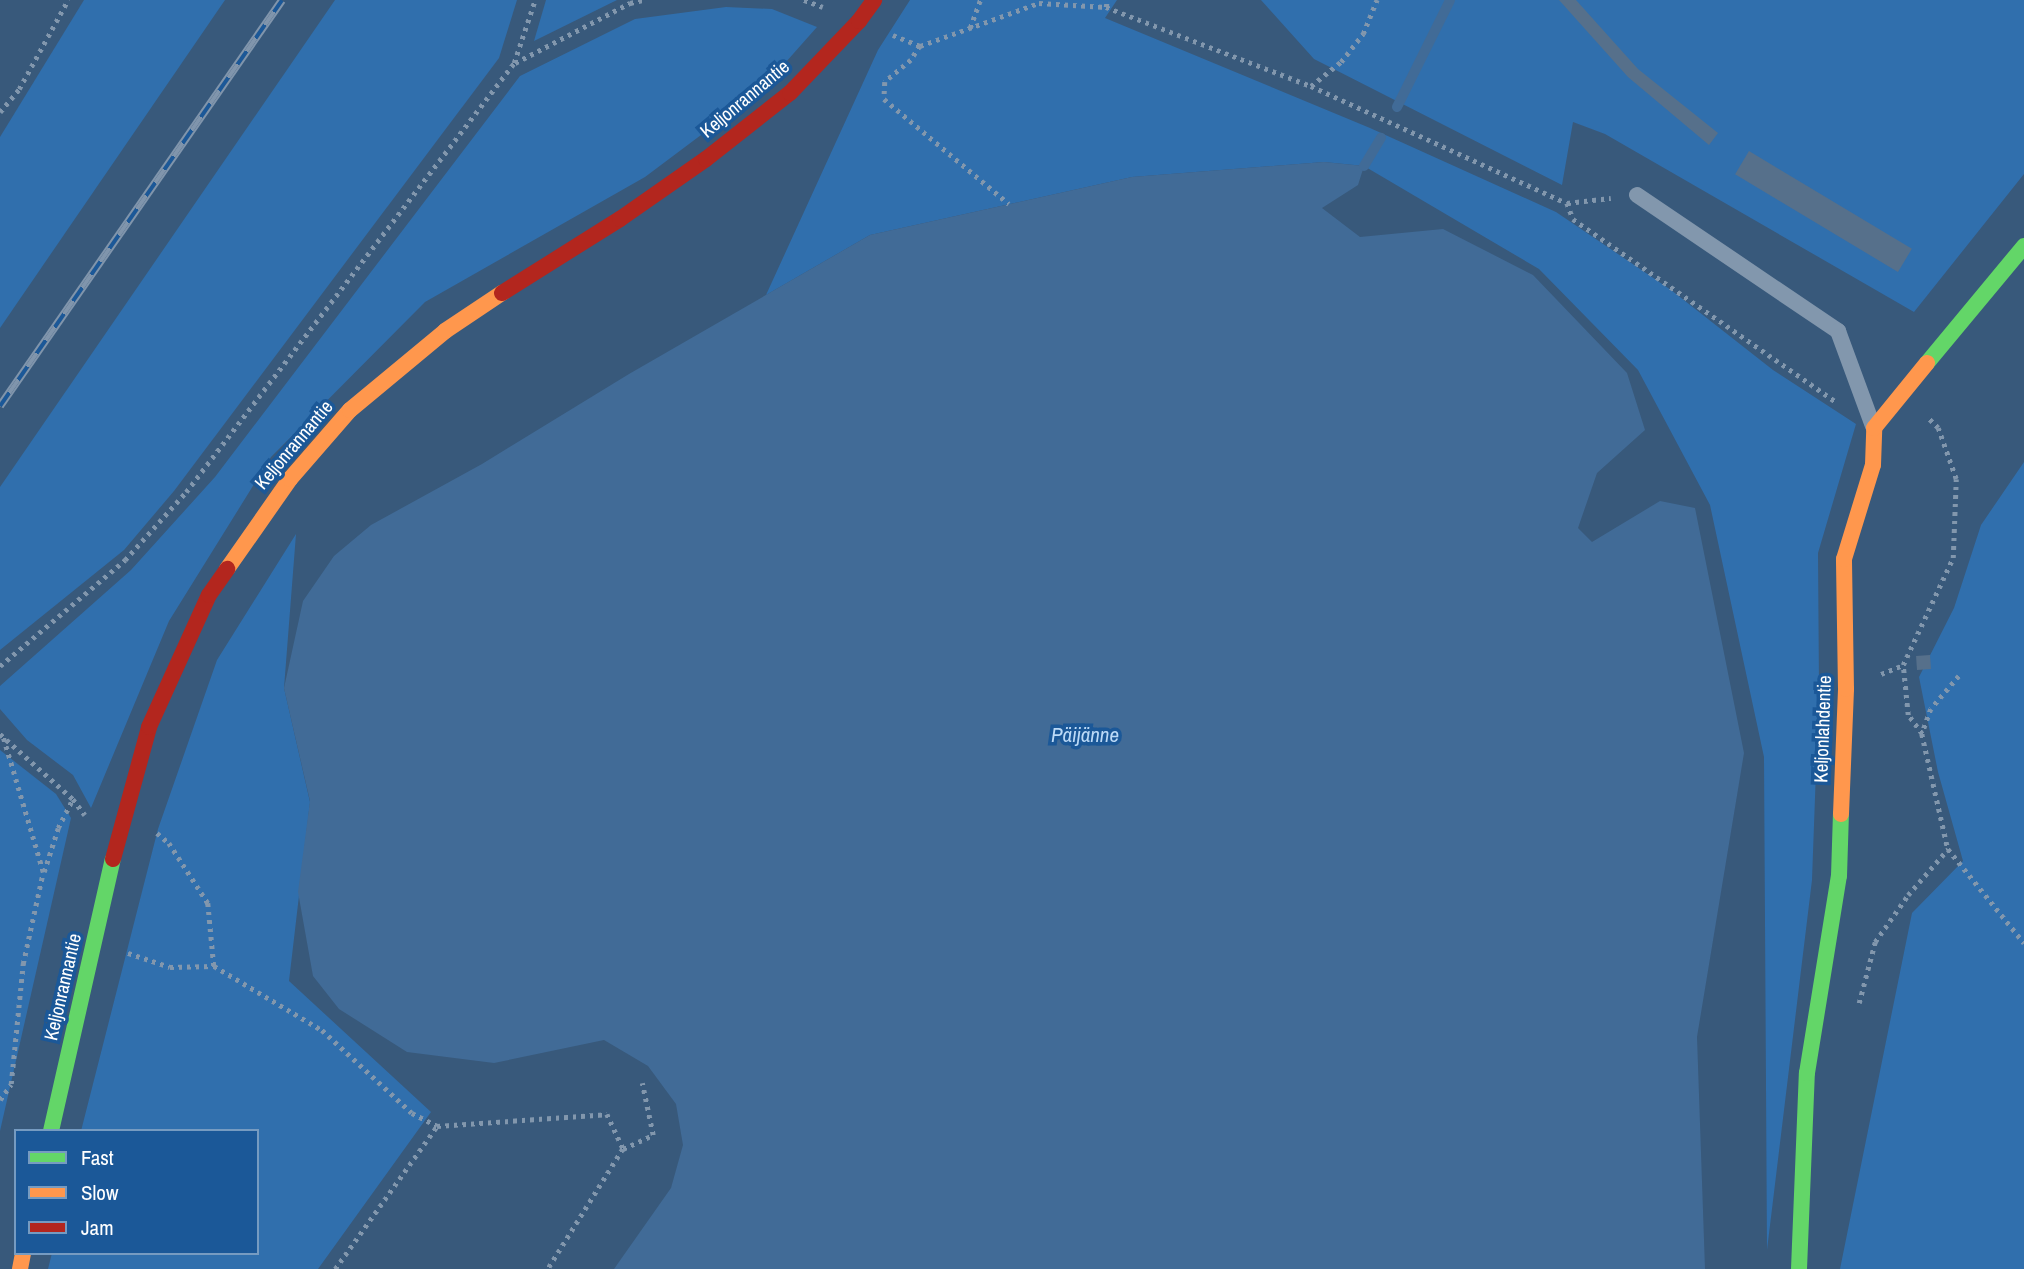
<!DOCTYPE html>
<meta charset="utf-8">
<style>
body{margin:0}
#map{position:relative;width:2024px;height:1269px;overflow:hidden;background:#38597b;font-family:"Archivo Narrow",sans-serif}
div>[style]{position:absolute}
.green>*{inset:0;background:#306fad}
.water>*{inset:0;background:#416b97}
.stream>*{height:10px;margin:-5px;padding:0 5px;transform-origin:5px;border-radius:5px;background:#416b97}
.building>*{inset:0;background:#56708b;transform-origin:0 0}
.path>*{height:4.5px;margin-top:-2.25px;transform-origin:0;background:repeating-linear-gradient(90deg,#8297ad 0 3.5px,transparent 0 8.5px)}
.lane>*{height:16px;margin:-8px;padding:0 8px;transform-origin:8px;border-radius:8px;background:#8297ad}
.fast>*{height:16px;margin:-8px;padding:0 8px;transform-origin:8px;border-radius:8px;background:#63d668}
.slow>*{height:16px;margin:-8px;padding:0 8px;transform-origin:8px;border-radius:8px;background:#ff974d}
.jam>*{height:16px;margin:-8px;padding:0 8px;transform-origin:8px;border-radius:8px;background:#b3261e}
.rail>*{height:8px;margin-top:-4px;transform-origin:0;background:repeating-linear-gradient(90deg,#1b5898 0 16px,#8095ac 0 32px);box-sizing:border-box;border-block:2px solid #8095ac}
span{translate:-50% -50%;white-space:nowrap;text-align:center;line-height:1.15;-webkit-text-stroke:7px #1b5898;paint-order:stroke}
.street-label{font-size:19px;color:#fff}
.water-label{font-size:21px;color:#bcdaf7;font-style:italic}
.legend{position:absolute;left:14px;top:1129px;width:245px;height:126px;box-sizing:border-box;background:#1b5898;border:2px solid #769bc1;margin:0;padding:9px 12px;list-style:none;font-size:21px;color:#fff}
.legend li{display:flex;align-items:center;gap:14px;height:35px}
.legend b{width:35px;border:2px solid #769bc1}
</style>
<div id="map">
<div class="green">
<div style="clip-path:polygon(84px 0,225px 0,0 328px,0 137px)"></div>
<div style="clip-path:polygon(335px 0,517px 0,499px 58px,174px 491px,124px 550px,0 650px,0 487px)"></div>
<div style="clip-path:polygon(546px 0,617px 0,534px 41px)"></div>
<div style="clip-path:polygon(910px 0,1117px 0,1105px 18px,1370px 128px,1556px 212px,1671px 290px,1773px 370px,1856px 424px,1818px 553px,1819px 688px,1812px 880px,1767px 1250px,1764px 757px,1710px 505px,1638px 370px,1539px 269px,1364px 166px,1324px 162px,1132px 177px,870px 235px,766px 295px,878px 50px)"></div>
<div style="clip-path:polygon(1261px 0,2024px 0,2024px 174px,1914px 312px,1605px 134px,1573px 122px,1562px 185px,1314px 59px)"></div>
<div style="clip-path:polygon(726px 7px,772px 9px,817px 27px,761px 90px,645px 177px,425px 302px,271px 457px,169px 621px,91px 808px,73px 775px,27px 740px,0 709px,0 686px,131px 570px,215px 477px,520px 76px,635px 19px)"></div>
<div style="clip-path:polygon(2024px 462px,2024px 1269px,1840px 1269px,1912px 913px,1963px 861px,1938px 772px,1919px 677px,1954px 608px,1981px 525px)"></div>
<div style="clip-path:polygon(296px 534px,284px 688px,310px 802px,289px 981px,431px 1112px,318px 1269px,48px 1269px,52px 1253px,257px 1253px,257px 1131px,81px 1131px,158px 829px,217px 660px)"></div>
<div style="clip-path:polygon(0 750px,56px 794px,71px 818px,0 1131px)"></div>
</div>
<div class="water">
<div style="clip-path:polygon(1324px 162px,1364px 166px,1358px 185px,1322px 208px,1360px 237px,1443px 229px,1533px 275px,1627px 373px,1645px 430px,1597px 473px,1578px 528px,1592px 542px,1660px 501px,1695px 508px,1744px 753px,1697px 1037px,1705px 1269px,614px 1269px,671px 1188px,683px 1145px,676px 1104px,648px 1066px,604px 1040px,494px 1063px,407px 1052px,339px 1009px,313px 976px,298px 892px,310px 801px,284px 688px,303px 601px,334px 556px,371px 525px,482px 464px,629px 374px,870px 235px,1132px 177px)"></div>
</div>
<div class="stream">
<div style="left:1397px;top:107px;width:119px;rotate:-63.6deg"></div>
<div style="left:1364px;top:166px;width:33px;rotate:-59deg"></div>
</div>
<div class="building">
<div style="clip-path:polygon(1559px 0,1576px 0,1638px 69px,1718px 133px,1709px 145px,1628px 77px)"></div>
<div style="left:1749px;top:151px;width:190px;height:27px;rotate:31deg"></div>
<div style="left:1930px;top:655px;width:14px;height:14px;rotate:86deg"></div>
</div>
<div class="path">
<div style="left:804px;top:0;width:20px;rotate:20deg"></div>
<div style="left:1106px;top:7px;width:7px;rotate:-82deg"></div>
<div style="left:970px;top:28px;width:30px;rotate:-70deg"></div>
<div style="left:893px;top:35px;width:29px;rotate:22deg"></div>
<div style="left:920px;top:46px;width:127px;rotate:-19.9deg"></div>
<div style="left:1039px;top:3px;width:67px;rotate:3.4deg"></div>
<div style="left:1106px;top:7px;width:220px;rotate:21.1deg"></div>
<div style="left:1311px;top:86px;width:281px;rotate:24.6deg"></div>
<div style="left:1567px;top:203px;width:44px;rotate:-6.5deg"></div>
<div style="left:920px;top:46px;width:17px;rotate:123deg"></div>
<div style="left:911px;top:60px;width:34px;rotate:140deg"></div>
<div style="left:885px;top:82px;width:17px;rotate:93deg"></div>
<div style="left:884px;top:99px;width:163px;rotate:40deg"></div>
<div style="left:515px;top:63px;width:130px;rotate:-27.6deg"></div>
<div style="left:630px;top:3px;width:13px;rotate:-13deg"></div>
<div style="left:1311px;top:86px;width:38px;rotate:-39deg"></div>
<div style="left:1341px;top:62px;width:36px;rotate:-52deg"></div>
<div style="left:1363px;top:34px;width:37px;rotate:-68deg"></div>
<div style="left:0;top:112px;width:30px;rotate:-50deg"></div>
<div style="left:19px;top:89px;width:102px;rotate:-61.2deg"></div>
<div style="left:1567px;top:203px;width:17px;rotate:69deg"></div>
<div style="left:1573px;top:219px;width:320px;rotate:34.8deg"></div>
<div style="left:0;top:666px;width:164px;rotate:-40.3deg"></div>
<div style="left:125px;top:560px;width:91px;rotate:-48.1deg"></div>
<div style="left:186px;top:492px;width:540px;rotate:-52.6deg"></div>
<div style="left:514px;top:63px;width:66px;rotate:-71.6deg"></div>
<div style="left:1881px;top:674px;width:24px;rotate:-22deg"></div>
<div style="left:1959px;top:676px;width:43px;rotate:130.3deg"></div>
<div style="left:1931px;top:709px;width:27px;rotate:110deg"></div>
<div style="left:1922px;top:734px;width:118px;rotate:77.3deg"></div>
<div style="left:1948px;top:849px;width:121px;rotate:51deg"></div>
<div style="left:0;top:734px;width:98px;rotate:41.7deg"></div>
<div style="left:73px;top:799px;width:20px;rotate:53deg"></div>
<div style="left:1922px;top:734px;width:24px;rotate:-126deg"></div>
<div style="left:1908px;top:715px;width:50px;rotate:-95.7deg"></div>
<div style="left:1903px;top:665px;width:118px;rotate:-65deg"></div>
<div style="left:1953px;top:558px;width:79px;rotate:-87.8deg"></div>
<div style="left:1956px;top:479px;width:54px;rotate:-109.4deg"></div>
<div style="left:1938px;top:428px;width:14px;rotate:-135deg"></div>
<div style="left:157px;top:833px;width:16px;rotate:40deg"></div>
<div style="left:169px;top:843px;width:72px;rotate:57deg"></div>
<div style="left:208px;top:903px;width:63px;rotate:84.6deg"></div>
<div style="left:44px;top:872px;width:46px;rotate:-72.3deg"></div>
<div style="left:58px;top:828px;width:33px;rotate:-63deg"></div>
<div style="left:128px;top:953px;width:44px;rotate:18.4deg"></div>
<div style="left:170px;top:967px;width:44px;rotate:-1.3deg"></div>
<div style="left:214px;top:966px;width:126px;rotate:30.7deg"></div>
<div style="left:322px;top:1030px;width:122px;rotate:42.7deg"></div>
<div style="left:412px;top:1113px;width:28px;rotate:27deg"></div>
<div style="left:437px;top:1126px;width:170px;rotate:-4deg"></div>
<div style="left:607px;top:1114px;width:38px;rotate:65deg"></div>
<div style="left:623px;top:1149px;width:142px;rotate:122deg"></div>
<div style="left:1859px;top:1003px;width:63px;rotate:-75.3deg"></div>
<div style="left:1875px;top:942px;width:57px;rotate:-54.9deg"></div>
<div style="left:1908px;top:895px;width:61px;rotate:-49deg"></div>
<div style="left:0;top:1100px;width:19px;rotate:-55deg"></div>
<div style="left:11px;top:1084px;width:121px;rotate:-84.3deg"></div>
<div style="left:23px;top:964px;width:94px;rotate:-77.7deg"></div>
<div style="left:43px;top:872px;width:141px;rotate:-106.5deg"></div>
<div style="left:623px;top:1149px;width:33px;rotate:-25deg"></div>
<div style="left:653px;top:1135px;width:53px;rotate:-101.9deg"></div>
<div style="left:335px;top:1269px;width:176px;rotate:-54.5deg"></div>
</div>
<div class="lane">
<div style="left:1637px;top:195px;width:243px;rotate:34.1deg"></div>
<div style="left:1838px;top:331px;width:101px;rotate:69.8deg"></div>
</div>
<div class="fast">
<div style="left:1927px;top:363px;width:152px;rotate:-50.3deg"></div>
<div style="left:51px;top:1131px;width:279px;rotate:-77.2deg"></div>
<div style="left:1799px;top:1269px;width:196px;rotate:-87.7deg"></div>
<div style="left:1807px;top:1073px;width:200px;rotate:-80.8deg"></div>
<div style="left:1839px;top:876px;width:62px;rotate:-88.2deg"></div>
</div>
<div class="slow">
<div style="left:227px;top:569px;width:110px;rotate:-55deg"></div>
<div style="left:290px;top:479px;width:91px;rotate:-49deg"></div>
<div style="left:350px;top:410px;width:124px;rotate:-39.7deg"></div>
<div style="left:445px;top:331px;width:69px;rotate:-33.7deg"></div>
<div style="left:1841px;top:814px;width:125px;rotate:-87.7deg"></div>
<div style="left:1846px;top:689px;width:130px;rotate:-90.9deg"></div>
<div style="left:1844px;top:559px;width:98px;rotate:-72.9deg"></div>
<div style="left:1873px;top:465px;width:37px;rotate:-88deg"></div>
<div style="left:1874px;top:428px;width:84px;rotate:-50.8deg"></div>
<div style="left:20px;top:1269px;width:16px;rotate:-79deg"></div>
</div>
<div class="jam">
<div style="left:502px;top:293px;width:139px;rotate:-32.1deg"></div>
<div style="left:620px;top:219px;width:105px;rotate:-34.9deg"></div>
<div style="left:706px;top:159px;width:107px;rotate:-38.2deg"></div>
<div style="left:790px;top:93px;width:100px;rotate:-46.2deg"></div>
<div style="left:859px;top:21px;width:26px;rotate:-54deg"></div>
<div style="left:113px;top:859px;width:137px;rotate:-74.7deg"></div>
<div style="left:149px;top:727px;width:145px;rotate:-65.6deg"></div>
<div style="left:209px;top:595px;width:32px;rotate:-55deg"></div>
</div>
<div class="rail">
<div style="left:0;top:406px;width:494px;rotate:-55.2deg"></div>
</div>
<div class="street-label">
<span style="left:745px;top:99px;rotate:-40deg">Keljonrannantie</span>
<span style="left:294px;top:445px;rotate:-50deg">Keljonrannantie</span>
<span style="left:1823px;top:729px;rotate:-88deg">Keljonlahdentie</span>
<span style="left:63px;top:987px;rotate:-77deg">Keljonrannantie</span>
</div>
<div class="water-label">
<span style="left:1085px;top:735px">Päijänne</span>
</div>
<ul class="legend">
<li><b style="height:9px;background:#63d668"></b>Fast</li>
<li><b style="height:9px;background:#ff974d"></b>Slow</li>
<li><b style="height:9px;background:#b3261e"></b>Jam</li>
</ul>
</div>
